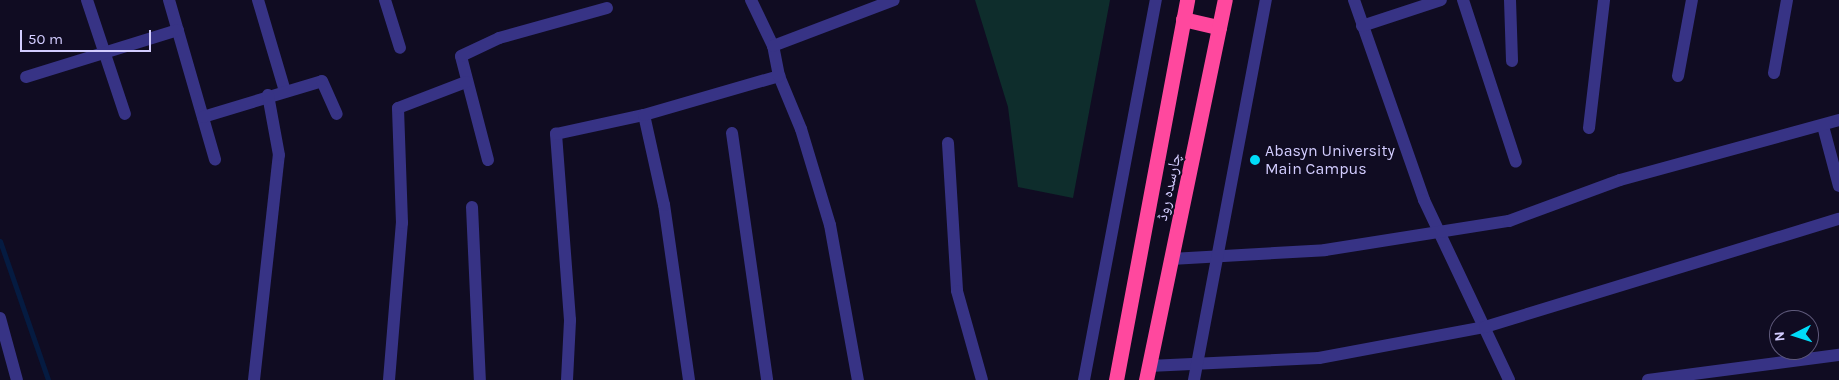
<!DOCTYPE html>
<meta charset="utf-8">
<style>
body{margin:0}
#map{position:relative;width:1839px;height:380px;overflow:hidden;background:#100c22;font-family:Karla,"Noto Naskh Arabic",sans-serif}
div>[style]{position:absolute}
.green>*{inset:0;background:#0e2d2c}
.stream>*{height:5px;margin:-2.5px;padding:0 2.5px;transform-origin:2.5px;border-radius:2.5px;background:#051b41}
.minor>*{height:12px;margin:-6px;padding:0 6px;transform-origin:6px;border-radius:6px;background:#373385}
.highway>*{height:15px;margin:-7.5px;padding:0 7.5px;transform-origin:7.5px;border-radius:7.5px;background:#ff489e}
.dots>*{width:14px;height:14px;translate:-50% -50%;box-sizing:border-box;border:2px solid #100c22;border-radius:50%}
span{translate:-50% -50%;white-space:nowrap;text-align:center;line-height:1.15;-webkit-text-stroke:4px #100c22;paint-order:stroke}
.poi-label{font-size:16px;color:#d3cdff}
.left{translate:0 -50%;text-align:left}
.street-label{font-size:16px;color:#d3cdff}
.north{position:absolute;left:1769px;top:310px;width:50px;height:50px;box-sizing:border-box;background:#100c22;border:1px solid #5e597a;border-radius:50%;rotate:265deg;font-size:14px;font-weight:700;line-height:20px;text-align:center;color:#d3cdff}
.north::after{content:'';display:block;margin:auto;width:18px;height:22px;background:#00dcf8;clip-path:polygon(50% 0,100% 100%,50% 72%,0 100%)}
.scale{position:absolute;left:20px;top:30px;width:131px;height:22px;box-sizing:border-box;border:2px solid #d3cdff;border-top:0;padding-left:6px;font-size:15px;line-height:18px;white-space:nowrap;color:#d3cdff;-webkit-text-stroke:4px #100c22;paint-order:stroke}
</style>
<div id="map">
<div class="green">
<div style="clip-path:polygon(975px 0,1110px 0,1073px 198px,1018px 187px,1008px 107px)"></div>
</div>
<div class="stream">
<div style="left:0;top:241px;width:147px;rotate:70.9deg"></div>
</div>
<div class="minor">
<div style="left:87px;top:0;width:120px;rotate:71.6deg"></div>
<div style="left:169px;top:0;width:166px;rotate:73.9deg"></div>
<div style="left:258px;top:0;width:95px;rotate:73.5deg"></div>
<div style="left:385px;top:0;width:50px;rotate:72.6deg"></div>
<div style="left:751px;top:0;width:51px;rotate:64.4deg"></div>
<div style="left:1354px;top:0;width:212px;rotate:70.7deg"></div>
<div style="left:1424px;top:200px;width:199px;rotate:64.7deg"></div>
<div style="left:1463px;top:0;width:170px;rotate:71.9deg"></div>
<div style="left:1510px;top:0;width:61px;rotate:88.1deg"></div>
<div style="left:1362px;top:26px;width:83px;rotate:-18.2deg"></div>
<div style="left:1774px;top:73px;width:74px;rotate:-79.9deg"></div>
<div style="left:779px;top:76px;width:57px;rotate:67.5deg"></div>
<div style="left:801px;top:129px;width:100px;rotate:73.2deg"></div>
<div style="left:830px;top:225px;width:158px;rotate:79.8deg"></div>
<div style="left:1678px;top:76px;width:77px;rotate:-79.6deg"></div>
<div style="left:26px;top:77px;width:159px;rotate:-17.2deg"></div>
<div style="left:203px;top:117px;width:124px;rotate:-16.8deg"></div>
<div style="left:322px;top:81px;width:36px;rotate:66deg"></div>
<div style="left:1823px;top:126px;width:62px;rotate:75.1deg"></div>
<div style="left:1589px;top:128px;width:129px;rotate:-83.3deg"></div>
<div style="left:732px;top:133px;width:249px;rotate:81.9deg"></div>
<div style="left:948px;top:143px;width:148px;rotate:86.5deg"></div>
<div style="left:957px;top:291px;width:92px;rotate:74.3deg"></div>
<div style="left:488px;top:160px;width:107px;rotate:-104.6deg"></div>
<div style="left:461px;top:56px;width:42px;rotate:-25.3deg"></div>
<div style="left:499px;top:38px;width:112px;rotate:-15.5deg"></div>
<div style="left:472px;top:207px;width:173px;rotate:87.4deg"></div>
<div style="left:1171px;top:259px;width:154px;rotate:-3.3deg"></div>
<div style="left:1325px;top:250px;width:186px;rotate:-9deg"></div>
<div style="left:1509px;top:221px;width:118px;rotate:-20.3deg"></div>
<div style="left:1620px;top:180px;width:227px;rotate:-15.3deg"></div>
<div style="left:0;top:318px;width:64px;rotate:74.7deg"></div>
<div style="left:1149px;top:366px;width:170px;rotate:-2.7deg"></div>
<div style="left:1319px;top:358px;width:169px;rotate:-10.6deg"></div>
<div style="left:1485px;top:327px;width:370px;rotate:-17deg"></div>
<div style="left:254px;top:380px;width:226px;rotate:-83.7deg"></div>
<div style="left:279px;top:155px;width:61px;rotate:-100.4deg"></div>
<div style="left:389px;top:380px;width:158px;rotate:-85.3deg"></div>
<div style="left:402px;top:223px;width:115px;rotate:-92deg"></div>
<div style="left:398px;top:108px;width:73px;rotate:-20.9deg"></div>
<div style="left:567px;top:380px;width:60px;rotate:-87.1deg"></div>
<div style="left:570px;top:320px;width:187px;rotate:-94.3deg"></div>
<div style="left:556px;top:134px;width:90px;rotate:-12.2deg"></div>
<div style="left:689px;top:380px;width:177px;rotate:-98.1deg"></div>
<div style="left:664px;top:205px;width:92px;rotate:-102.5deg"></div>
<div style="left:644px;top:115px;width:141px;rotate:-16.1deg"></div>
<div style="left:779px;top:76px;width:31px;rotate:-101deg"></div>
<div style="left:773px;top:46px;width:129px;rotate:-20.8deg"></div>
<div style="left:1084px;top:380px;width:387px;rotate:-79.3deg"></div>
<div style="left:1194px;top:380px;width:387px;rotate:-79.3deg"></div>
<div style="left:1648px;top:380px;width:193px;rotate:-7.5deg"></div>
</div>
<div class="highway">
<div style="left:1183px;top:19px;width:37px;rotate:13deg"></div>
<div style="left:1116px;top:380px;width:387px;rotate:-79.4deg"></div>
<div style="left:1146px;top:380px;width:388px;rotate:-78.3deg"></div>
</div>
<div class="dots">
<div style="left:1255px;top:160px;background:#00dcf8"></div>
</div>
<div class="poi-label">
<span class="left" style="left:1265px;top:160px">Abasyn University<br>Main Campus</span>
</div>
<div class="street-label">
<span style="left:1169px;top:187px;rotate:-78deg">چارسدہ روڈ</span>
</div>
<div class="north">N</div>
<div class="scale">50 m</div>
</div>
